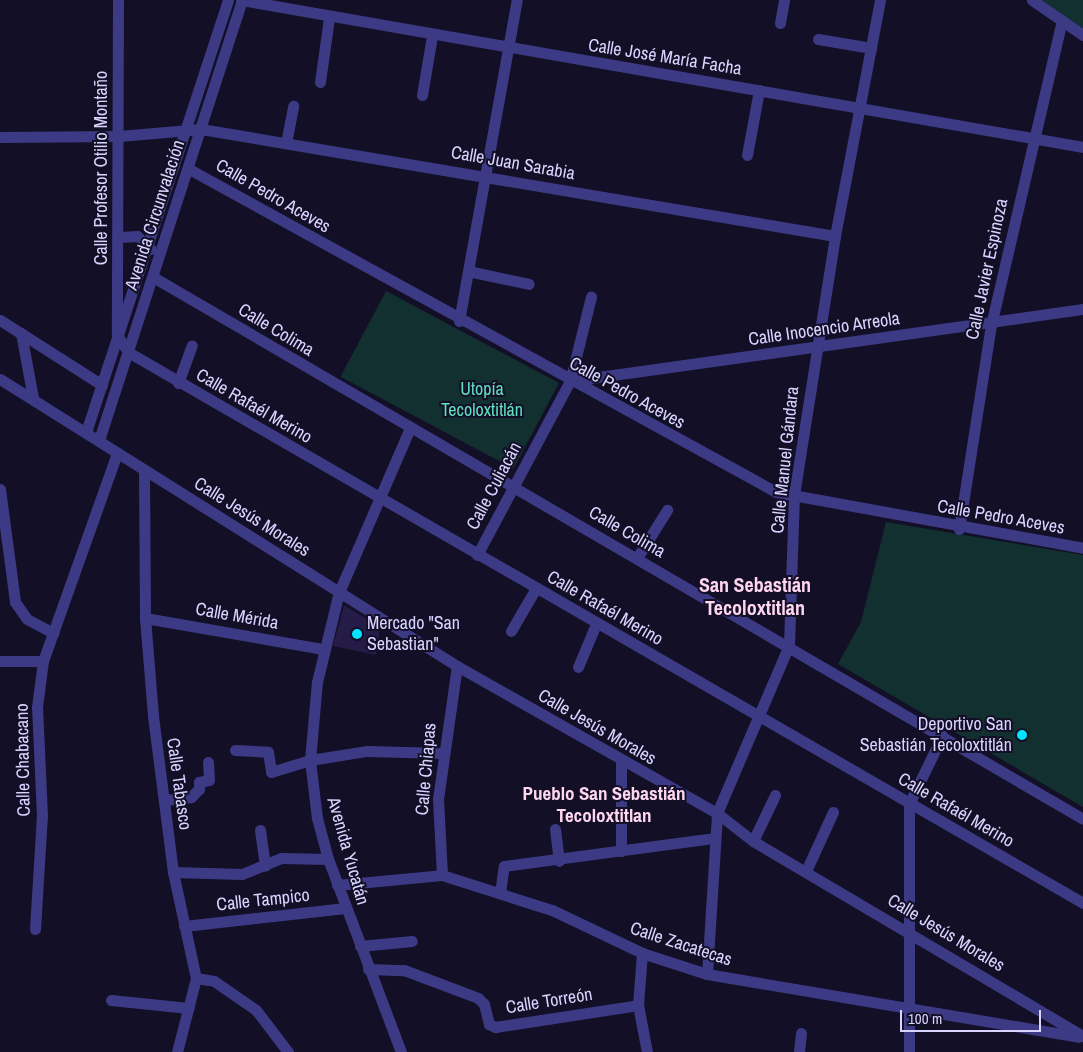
<!DOCTYPE html>
<meta charset="utf-8">
<style>
body{margin:0}
#map{position:relative;width:1083px;height:1052px;overflow:hidden;background:#130f26;font-family:"Archivo Narrow",sans-serif}
div>[style]{position:absolute}
.green>*{inset:0;background:#12302f;transform-origin:0 0}
.building>*{inset:0;background:#241b47}
.minor>*{height:11px;margin:-5.5px;padding:0 5.5px;transform-origin:5.5px;border-radius:5.5px;background:#3d3a85}
.dots>*{width:14px;height:14px;translate:-50% -50%;box-sizing:border-box;border:2px solid #130f26;border-radius:50%}
span{translate:-50% -50%;white-space:nowrap;text-align:center;line-height:1.15;-webkit-text-stroke:4px #130f26;paint-order:stroke}
.street-label{font-size:18px;color:#d9d4ff}
.park-label{font-size:18px;color:#5fe0c0}
.poi-label{font-size:18px;color:#d9d4ff}
.left{translate:0 -50%;text-align:left}
.right{translate:-100% -50%;text-align:right}
.neighbourhood-label{font-size:19px;color:#ffd6f0;font-weight:700}
.quarter-label{font-size:20px;color:#ffd6f0;font-weight:700}
.scale{position:absolute;left:900px;top:1010px;width:141px;height:22px;box-sizing:border-box;border:2px solid #d9d4ff;border-top:0;padding-left:6px;font-size:15px;line-height:18px;white-space:nowrap;color:#d9d4ff;-webkit-text-stroke:4px #130f26;paint-order:stroke}
</style>
<div id="map">
<div class="green">
<div style="clip-path:polygon(1037px 0,1083px 0,1083px 32px)"></div>
<div style="left:386px;top:291px;width:196px;height:97px;rotate:28deg"></div>
<div style="clip-path:polygon(886px 522px,1083px 555px,1083px 807px,838px 664px,861px 622px)"></div>
</div>
<div class="building">
<div style="clip-path:polygon(344px 605px,380px 627px,376px 655px,333px 646px)"></div>
</div>
<div class="minor">
<div style="left:118px;top:0;width:335px;rotate:90.2deg"></div>
<div style="left:117px;top:335px;width:20px;rotate:57deg"></div>
<div style="left:128px;top:352px;width:1103px;rotate:29.98deg"></div>
<div style="left:241px;top:0;width:855px;rotate:9.9deg"></div>
<div style="left:1032px;top:0;width:62px;rotate:34.5deg"></div>
<div style="left:780px;top:23px;width:23px;rotate:-80deg"></div>
<div style="left:818px;top:39px;width:54px;rotate:9.6deg"></div>
<div style="left:320px;top:82px;width:65px;rotate:-82deg"></div>
<div style="left:422px;top:95px;width:60px;rotate:-80.4deg"></div>
<div style="left:0;top:137px;width:119px;rotate:-0.5deg"></div>
<div style="left:119px;top:136px;width:82px;rotate:-4.9deg"></div>
<div style="left:201px;top:129px;width:643px;rotate:9.58deg"></div>
<div style="left:286px;top:143px;width:38px;rotate:-79deg"></div>
<div style="left:747px;top:155px;width:66px;rotate:-79.5deg"></div>
<div style="left:189px;top:169px;width:670px;rotate:28.82deg"></div>
<div style="left:776px;top:492px;width:312px;rotate:10.3deg"></div>
<div style="left:120px;top:237px;width:17px;rotate:-3deg"></div>
<div style="left:137px;top:236px;width:19px;rotate:43deg"></div>
<div style="left:468px;top:271px;width:62px;rotate:12deg"></div>
<div style="left:153px;top:277px;width:1076px;rotate:30.23deg"></div>
<div style="left:0;top:320px;width:121px;rotate:32.5deg"></div>
<div style="left:459px;top:321px;width:326px;rotate:-79.8deg"></div>
<div style="left:21px;top:333px;width:66px;rotate:79.5deg"></div>
<div style="left:0;top:379px;width:540px;rotate:32.13deg"></div>
<div style="left:457px;top:666px;width:299px;rotate:29.5deg"></div>
<div style="left:717px;top:813px;width:46px;rotate:37.9deg"></div>
<div style="left:753px;top:841px;width:383px;rotate:30.6deg"></div>
<div style="left:570px;top:381px;width:518px;rotate:-7.99deg"></div>
<div style="left:178px;top:383px;width:40px;rotate:-69.8deg"></div>
<div style="left:86px;top:432px;width:455px;rotate:-71.8deg"></div>
<div style="left:99px;top:440px;width:463px;rotate:-72deg"></div>
<div style="left:144px;top:471px;width:147px;rotate:89.6deg"></div>
<div style="left:145px;top:618px;width:98px;rotate:85.3deg"></div>
<div style="left:153px;top:716px;width:157px;rotate:82.7deg"></div>
<div style="left:173px;top:872px;width:108px;rotate:77.8deg"></div>
<div style="left:196px;top:978px;width:76px;rotate:104.4deg"></div>
<div style="left:0;top:489px;width:114px;rotate:82.4deg"></div>
<div style="left:15px;top:602px;width:21px;rotate:55deg"></div>
<div style="left:27px;top:619px;width:30px;rotate:28deg"></div>
<div style="left:959px;top:529px;width:206px;rotate:-81.1deg"></div>
<div style="left:991px;top:325px;width:313px;rotate:-76.9deg"></div>
<div style="left:477px;top:555px;width:197px;rotate:-61.9deg"></div>
<div style="left:570px;top:381px;width:87px;rotate:-76deg"></div>
<div style="left:637px;top:558px;width:57px;rotate:-58deg"></div>
<div style="left:145px;top:618px;width:181px;rotate:9.9deg"></div>
<div style="left:511px;top:631px;width:50px;rotate:-59.8deg"></div>
<div style="left:0;top:661px;width:43px"></div>
<div style="left:578px;top:667px;width:47px;rotate:-67.3deg"></div>
<div style="left:235px;top:750px;width:33px;rotate:3deg"></div>
<div style="left:268px;top:752px;width:20px;rotate:81deg"></div>
<div style="left:271px;top:772px;width:41px;rotate:-17.1deg"></div>
<div style="left:310px;top:760px;width:58px;rotate:-9deg"></div>
<div style="left:367px;top:751px;width:75px;rotate:1.5deg"></div>
<div style="left:164px;top:800px;width:27px;rotate:-6deg"></div>
<div style="left:191px;top:797px;width:11px;rotate:-45deg"></div>
<div style="left:199px;top:789px;width:7px;rotate:-90deg"></div>
<div style="left:199px;top:782px;width:10px;rotate:-11deg"></div>
<div style="left:209px;top:780px;width:18px;rotate:-93deg"></div>
<div style="left:555px;top:829px;width:32px;rotate:83deg"></div>
<div style="left:260px;top:830px;width:36px;rotate:82deg"></div>
<div style="left:753px;top:841px;width:51px;rotate:-64.4deg"></div>
<div style="left:621px;top:851px;width:88px;rotate:-90deg"></div>
<div style="left:806px;top:871px;width:65px;rotate:-65.4deg"></div>
<div style="left:173px;top:872px;width:69px;rotate:1.7deg"></div>
<div style="left:242px;top:874px;width:42px;rotate:-22.3deg"></div>
<div style="left:281px;top:858px;width:47px;rotate:1.2deg"></div>
<div style="left:442px;top:875px;width:76px;rotate:-93deg"></div>
<div style="left:438px;top:799px;width:134px;rotate:-81.9deg"></div>
<div style="left:337px;top:885px;width:105px;rotate:-5.4deg"></div>
<div style="left:442px;top:875px;width:115px;rotate:17.7deg"></div>
<div style="left:552px;top:910px;width:100px;rotate:25.5deg"></div>
<div style="left:642px;top:953px;width:68px;rotate:17.9deg"></div>
<div style="left:707px;top:974px;width:377px;rotate:9.6deg"></div>
<div style="left:500px;top:893px;width:27px;rotate:-82deg"></div>
<div style="left:504px;top:866px;width:213px;rotate:-7.6deg"></div>
<div style="left:184px;top:926px;width:162px;rotate:-6.4deg"></div>
<div style="left:35px;top:929px;width:113px;rotate:-86.5deg"></div>
<div style="left:42px;top:816px;width:109px;rotate:-92.6deg"></div>
<div style="left:37px;top:707px;width:46px;rotate:-82.6deg"></div>
<div style="left:43px;top:661px;width:221px;rotate:-70.4deg"></div>
<div style="left:360px;top:946px;width:52px;rotate:-5.5deg"></div>
<div style="left:642px;top:953px;width:52px;rotate:94.4deg"></div>
<div style="left:638px;top:1005px;width:48px;rotate:79.2deg"></div>
<div style="left:368px;top:969px;width:36px;rotate:2deg"></div>
<div style="left:404px;top:970px;width:79px;rotate:20.7deg"></div>
<div style="left:478px;top:998px;width:8px;rotate:45deg"></div>
<div style="left:484px;top:1004px;width:21px;rotate:76deg"></div>
<div style="left:489px;top:1024px;width:7px;rotate:27deg"></div>
<div style="left:495px;top:1027px;width:145px;rotate:-8.7deg"></div>
<div style="left:707px;top:974px;width:161px;rotate:-86.4deg"></div>
<div style="left:717px;top:813px;width:183px;rotate:-66.8deg"></div>
<div style="left:789px;top:645px;width:150px;rotate:-88.1deg"></div>
<div style="left:794px;top:495px;width:262px;rotate:-81deg"></div>
<div style="left:835px;top:236px;width:240px;rotate:-79.2deg"></div>
<div style="left:196px;top:978px;width:18px;rotate:9deg"></div>
<div style="left:214px;top:981px;width:51px;rotate:34.6deg"></div>
<div style="left:256px;top:1010px;width:53px;rotate:52.7deg"></div>
<div style="left:111px;top:1000px;width:78px;rotate:5.9deg"></div>
<div style="left:401px;top:1052px;width:206px;rotate:-110.7deg"></div>
<div style="left:328px;top:859px;width:42px;rotate:-105deg"></div>
<div style="left:317px;top:818px;width:58px;rotate:-96.9deg"></div>
<div style="left:310px;top:760px;width:78px;rotate:-84.9deg"></div>
<div style="left:317px;top:682px;width:93px;rotate:-76.3deg"></div>
<div style="left:339px;top:592px;width:179px;rotate:-66.6deg"></div>
<div style="left:799px;top:1052px;width:19px;rotate:-84deg"></div>
<div style="left:909px;top:1052px;width:248px;rotate:-90deg"></div>
<div style="left:909px;top:804px;width:76px;rotate:-64.1deg"></div>
</div>
<div class="dots">
<div style="left:357px;top:634px;background:#00e5ff"></div>
<div style="left:1022px;top:735px;background:#00e5ff"></div>
</div>
<div class="street-label">
<span style="left:665px;top:57px;rotate:9deg">Calle José María Facha</span>
<span style="left:513px;top:163px;rotate:10deg">Calle Juan Sarabia</span>
<span style="left:101px;top:168px;rotate:-90deg">Calle Profesor Otilio Montaño</span>
<span style="left:273px;top:196px;rotate:30deg">Calle Pedro Aceves</span>
<span style="left:155px;top:215px;rotate:-72deg">Avenida Circunvalación</span>
<span style="left:987px;top:269px;rotate:-78deg">Calle Javier Espinoza</span>
<span style="left:824px;top:329px;rotate:-8deg">Calle Inocencio Arreola</span>
<span style="left:276px;top:330px;rotate:31deg">Calle Colima</span>
<span style="left:627px;top:393px;rotate:29deg">Calle Pedro Aceves</span>
<span style="left:254px;top:406px;rotate:30deg">Calle Rafaél Merino</span>
<span style="left:785px;top:460px;rotate:-84deg">Calle Manuel Gándara</span>
<span style="left:494px;top:486px;rotate:-62deg">Calle Culiacán</span>
<span style="left:252px;top:517px;rotate:32deg">Calle Jesús Morales</span>
<span style="left:1001px;top:517px;rotate:10deg">Calle Pedro Aceves</span>
<span style="left:627px;top:532px;rotate:30deg">Calle Colima</span>
<span style="left:605px;top:608px;rotate:30deg">Calle Rafaél Merino</span>
<span style="left:237px;top:616px;rotate:10deg">Calle Mérida</span>
<span style="left:597px;top:727px;rotate:30deg">Calle Jesús Morales</span>
<span style="left:23px;top:760px;rotate:-91deg">Calle Chabacano</span>
<span style="left:426px;top:769px;rotate:-85deg">Calle Chiapas</span>
<span style="left:179px;top:784px;rotate:82deg">Calle Tabasco</span>
<span style="left:956px;top:810px;rotate:30deg">Calle Rafaél Merino</span>
<span style="left:348px;top:851px;rotate:74deg">Avenida Yucatán</span>
<span style="left:263px;top:900px;rotate:-6deg">Calle Tampico</span>
<span style="left:946px;top:933px;rotate:31deg">Calle Jesús Morales</span>
<span style="left:681px;top:944px;rotate:18deg">Calle Zacatecas</span>
<span style="left:549px;top:1001px;rotate:-9deg">Calle Torreón</span>
</div>
<div class="park-label">
<span style="left:482px;top:400px">Utopía<br>Tecoloxtitlán</span>
</div>
<div class="poi-label">
<span class="left" style="left:367px;top:634px">Mercado "San<br>Sebastian"</span>
<span class="right" style="left:1012px;top:735px">Deportivo San<br>Sebastián Tecoloxtitlán</span>
</div>
<div class="neighbourhood-label">
<span style="left:604px;top:805px">Pueblo San Sebastián<br>Tecoloxtitlan</span>
</div>
<div class="quarter-label">
<span style="left:755px;top:596px">San Sebastián<br>Tecoloxtitlan</span>
</div>
<div class="scale">100 m</div>
</div>
